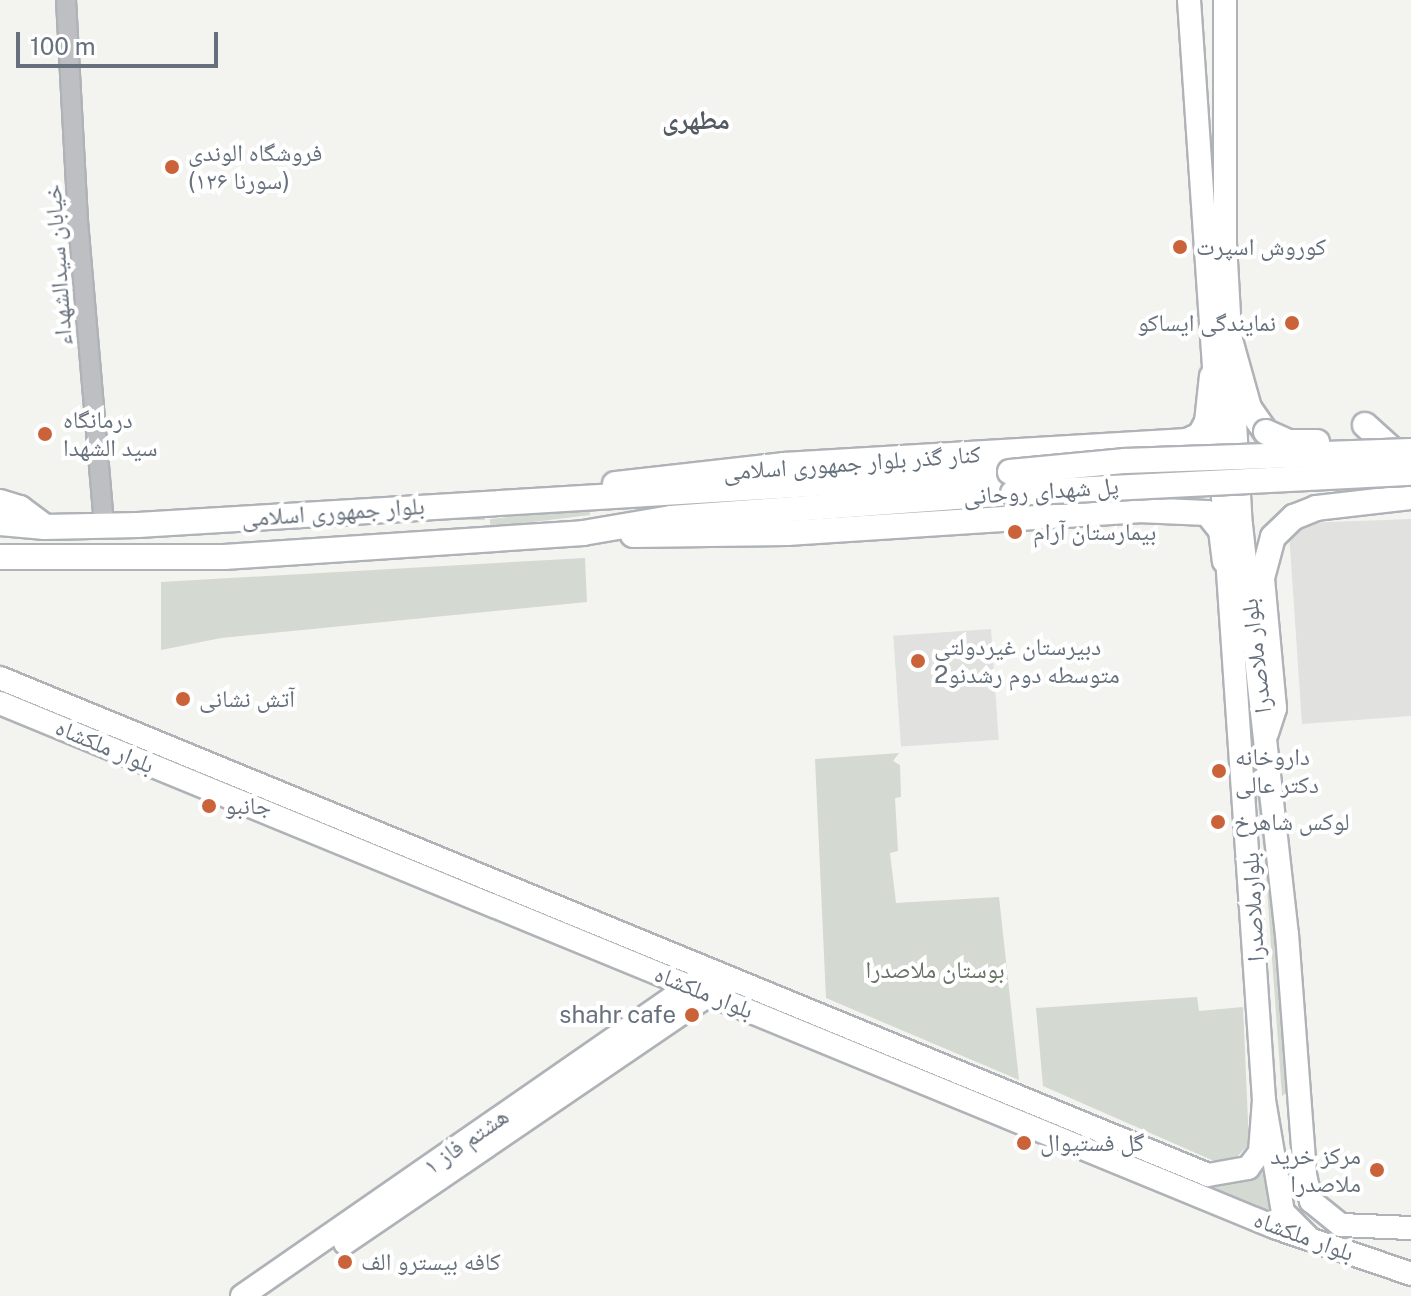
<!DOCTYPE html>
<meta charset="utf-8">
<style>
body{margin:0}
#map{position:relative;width:1411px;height:1296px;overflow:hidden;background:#f3f3f0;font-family:"Public Sans","Noto Naskh Arabic",sans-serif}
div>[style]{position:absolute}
.built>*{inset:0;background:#e1e2e0;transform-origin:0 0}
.green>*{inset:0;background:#d4d9d2;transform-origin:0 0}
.roads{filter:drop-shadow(2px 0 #afb3b7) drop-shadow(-2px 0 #afb3b7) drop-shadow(0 2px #afb3b7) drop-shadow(0 -2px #afb3b7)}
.tertiary>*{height:18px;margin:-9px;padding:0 9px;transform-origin:9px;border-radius:9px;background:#bdbfc3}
.secondary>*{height:22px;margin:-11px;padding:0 11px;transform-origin:11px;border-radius:11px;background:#fff}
.primary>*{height:24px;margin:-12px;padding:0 12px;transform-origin:12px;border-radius:12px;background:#fff}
.bridges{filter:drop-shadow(2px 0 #b0b3b7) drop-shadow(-2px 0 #b0b3b7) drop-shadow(0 2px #b0b3b7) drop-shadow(0 -2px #b0b3b7)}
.primary-bridge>*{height:24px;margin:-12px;padding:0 12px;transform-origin:12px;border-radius:12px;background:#fff}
.dots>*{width:22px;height:22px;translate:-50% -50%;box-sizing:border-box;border:4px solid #fff;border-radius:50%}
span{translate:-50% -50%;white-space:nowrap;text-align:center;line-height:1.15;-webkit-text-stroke:8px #fff;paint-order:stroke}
.poi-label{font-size:24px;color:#66717d}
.left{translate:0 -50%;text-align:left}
.right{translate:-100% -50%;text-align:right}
.street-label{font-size:24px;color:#66717d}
.park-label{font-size:24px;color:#667564}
.neighbourhood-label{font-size:26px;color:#535b63;font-weight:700}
.scale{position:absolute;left:16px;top:32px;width:202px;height:36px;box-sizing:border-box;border:4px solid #66717d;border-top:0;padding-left:10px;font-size:24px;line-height:28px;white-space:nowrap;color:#66717d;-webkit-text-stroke:6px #fff;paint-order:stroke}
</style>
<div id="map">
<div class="built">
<div style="clip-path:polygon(1411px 519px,1411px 716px,1302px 724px,1289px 533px,1302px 523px)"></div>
<div style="left:991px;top:629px;width:111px;height:98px;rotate:86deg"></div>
</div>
<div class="green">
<div style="left:589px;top:507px;width:8px;height:100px;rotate:83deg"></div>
<div style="left:485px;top:512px;width:8px;height:102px;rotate:90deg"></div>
<div style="clip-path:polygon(585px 558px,587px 602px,221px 638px,161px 650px,161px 582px)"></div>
<div style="clip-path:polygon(1242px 638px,1272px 837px,1289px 1091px,1282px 1096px,1265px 862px,1238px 641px)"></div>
<div style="clip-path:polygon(899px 753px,893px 761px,900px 765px,901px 797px,895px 798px,898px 851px,890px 853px,896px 903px,999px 897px,1019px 1080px,826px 998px,815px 759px)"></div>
<div style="clip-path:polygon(730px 987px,1203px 1180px,1267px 1160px,1288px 1227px,723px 994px)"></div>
<div style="clip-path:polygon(1197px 997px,1199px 1011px,1243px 1007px,1249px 1144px,1232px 1162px,1221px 1164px,1043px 1086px,1036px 1008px)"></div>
</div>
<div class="roads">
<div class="tertiary">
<div style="left:66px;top:0;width:221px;rotate:86.9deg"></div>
<div style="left:78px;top:221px;width:306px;rotate:85.1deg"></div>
</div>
<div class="secondary">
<div style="left:1189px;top:0;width:1103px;rotate:86.1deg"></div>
<div style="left:1264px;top:1100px;width:114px;rotate:80.4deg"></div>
<div style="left:1283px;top:1212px;width:34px;rotate:45deg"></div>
<div style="left:1225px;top:0;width:243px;rotate:90deg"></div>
<div style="left:1225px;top:243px;width:282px;rotate:86.8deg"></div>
<div style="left:1241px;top:525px;width:412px;rotate:83.6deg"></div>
<div style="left:1287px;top:934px;width:242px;rotate:85.7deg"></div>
<div style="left:1305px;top:1175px;width:27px;rotate:77deg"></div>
<div style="left:1311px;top:1201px;width:38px;rotate:39deg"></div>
<div style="left:1341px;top:1225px;width:70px;rotate:2.5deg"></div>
<div style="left:0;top:678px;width:1306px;rotate:22.36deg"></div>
<div style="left:1208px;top:1175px;width:41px;rotate:-9.9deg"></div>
<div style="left:1248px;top:1168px;width:20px;rotate:-53deg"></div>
<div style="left:1260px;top:1152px;width:52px;rotate:-85.6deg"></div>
<div style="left:0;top:703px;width:1381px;rotate:22.35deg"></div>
<div style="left:1277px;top:1228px;width:142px;rotate:18.9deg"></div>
<div style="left:345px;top:1243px;width:454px;rotate:-34.3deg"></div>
<div style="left:242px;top:1296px;width:555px;rotate:-34.72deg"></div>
</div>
<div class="primary">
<div style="left:1227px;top:329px;width:82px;rotate:74.4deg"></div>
<div style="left:1249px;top:408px;width:29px;rotate:55deg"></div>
<div style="left:1365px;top:425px;width:55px;rotate:42.1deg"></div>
<div style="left:615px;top:484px;width:170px;rotate:-6.4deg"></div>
<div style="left:784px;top:465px;width:404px;rotate:-3.4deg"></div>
<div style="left:1187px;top:441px;width:14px;rotate:-25deg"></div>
<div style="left:1200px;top:435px;width:15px;rotate:-62deg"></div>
<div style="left:1207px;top:422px;width:46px;rotate:-83.8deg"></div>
<div style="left:0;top:502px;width:21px;rotate:17deg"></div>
<div style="left:20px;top:508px;width:31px;rotate:37deg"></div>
<div style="left:0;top:523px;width:45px;rotate:5.1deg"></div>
<div style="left:45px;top:527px;width:93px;rotate:-1.2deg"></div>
<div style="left:138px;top:525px;width:874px;rotate:-3.48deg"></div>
<div style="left:633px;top:535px;width:154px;rotate:-0.7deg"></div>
<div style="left:787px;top:533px;width:352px;rotate:-3.7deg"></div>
<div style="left:1138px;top:510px;width:69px;rotate:2.5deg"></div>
<div style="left:1207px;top:513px;width:22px;rotate:51deg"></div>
<div style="left:1221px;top:530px;width:31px;rotate:83deg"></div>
<div style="left:0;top:557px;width:224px"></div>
<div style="left:224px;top:557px;width:360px;rotate:-3.8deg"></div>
<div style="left:583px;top:533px;width:89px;rotate:-9.7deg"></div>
<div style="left:671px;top:518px;width:343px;rotate:-4.2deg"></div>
<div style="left:1266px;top:733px;width:26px;rotate:-72deg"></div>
<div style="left:1274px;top:708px;width:131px;rotate:-95.3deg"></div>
<div style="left:1262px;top:578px;width:42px;rotate:-75deg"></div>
<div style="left:1273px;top:537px;width:29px;rotate:-44deg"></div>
<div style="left:1294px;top:517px;width:24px;rotate:-22deg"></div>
<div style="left:1316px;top:508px;width:96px;rotate:-6.6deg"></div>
</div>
</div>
<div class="bridges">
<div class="primary-bridge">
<div style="left:1266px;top:432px;width:24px;rotate:24deg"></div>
<div style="left:1288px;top:442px;width:29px"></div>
<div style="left:1010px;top:472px;width:116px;rotate:-5.5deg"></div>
<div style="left:1125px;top:461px;width:286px;rotate:-2deg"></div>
<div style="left:1013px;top:493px;width:399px;rotate:-2.9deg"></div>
</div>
</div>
<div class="dots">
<div style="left:172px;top:167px;background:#ca6339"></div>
<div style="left:1180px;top:247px;background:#ca6339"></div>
<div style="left:1292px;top:323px;background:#ca6339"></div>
<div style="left:45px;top:434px;background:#ca6339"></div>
<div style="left:1015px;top:532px;background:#ca6339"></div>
<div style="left:918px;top:661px;background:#ca6339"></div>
<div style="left:183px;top:699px;background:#ca6339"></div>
<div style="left:1219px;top:771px;background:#ca6339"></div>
<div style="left:209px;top:806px;background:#ca6339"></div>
<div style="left:1218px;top:822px;background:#ca6339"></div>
<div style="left:692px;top:1015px;background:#ca6339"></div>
<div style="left:1024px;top:1143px;background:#ca6339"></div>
<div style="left:1377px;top:1170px;background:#ca6339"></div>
<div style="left:345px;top:1262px;background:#ca6339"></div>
</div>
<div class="poi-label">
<span class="left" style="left:188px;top:167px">فروشگاه الوندی<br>(سورنا ۱۲۶)</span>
<span class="left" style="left:1196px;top:247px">کوروش اسپرت</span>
<span class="right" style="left:1276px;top:323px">نمایندگی ایساکو</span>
<span class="left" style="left:63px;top:434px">درمانگاه<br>سید الشهدا</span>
<span class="left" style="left:1033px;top:532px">بیمارستان آرام</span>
<span class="left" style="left:934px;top:661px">دبیرستان غیردولتی<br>متوسطه دوم رشدنو2</span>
<span class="left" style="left:199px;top:699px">آتش نشانی</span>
<span class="left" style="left:1235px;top:771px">داروخانه<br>دکتر عالی</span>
<span class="left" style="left:225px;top:806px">جانبو</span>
<span class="left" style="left:1234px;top:822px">لوکس شاهرخ</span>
<span class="right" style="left:676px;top:1015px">shahr cafe</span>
<span class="left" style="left:1040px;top:1143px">گل فستیوال</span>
<span class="right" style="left:1361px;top:1170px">مرکز خرید<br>ملاصدرا</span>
<span class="left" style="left:361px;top:1262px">کافه بیسترو الف</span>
</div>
<div class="street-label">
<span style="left:58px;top:265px;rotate:-94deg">خیابان سیدالشهداء</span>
<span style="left:852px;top:463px;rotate:-4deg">کنار گذر بلوار جمهوری اسلامی</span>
<span style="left:1041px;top:491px;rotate:-4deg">پل شهدای روحانی</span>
<span style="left:333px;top:512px;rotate:-4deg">بلوار جمهوری اسلامی</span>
<span style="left:1256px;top:656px;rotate:-97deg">بلوار ملاصدرا</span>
<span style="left:105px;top:746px;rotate:23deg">بلوار ملکشاه</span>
<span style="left:1253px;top:907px;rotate:-93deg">بلوارملاصدرا</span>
<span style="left:704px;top:992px;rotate:22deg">بلوار ملکشاه</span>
<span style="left:466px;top:1141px;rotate:-35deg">هشتم فاز ۱</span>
<span style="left:1304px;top:1236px;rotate:20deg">بلوار ملکشاه</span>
</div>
<div class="park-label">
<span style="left:935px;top:970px">بوستان ملاصدرا</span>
</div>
<div class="neighbourhood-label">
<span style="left:696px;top:120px">مطهری</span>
</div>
<div class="scale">100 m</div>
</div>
